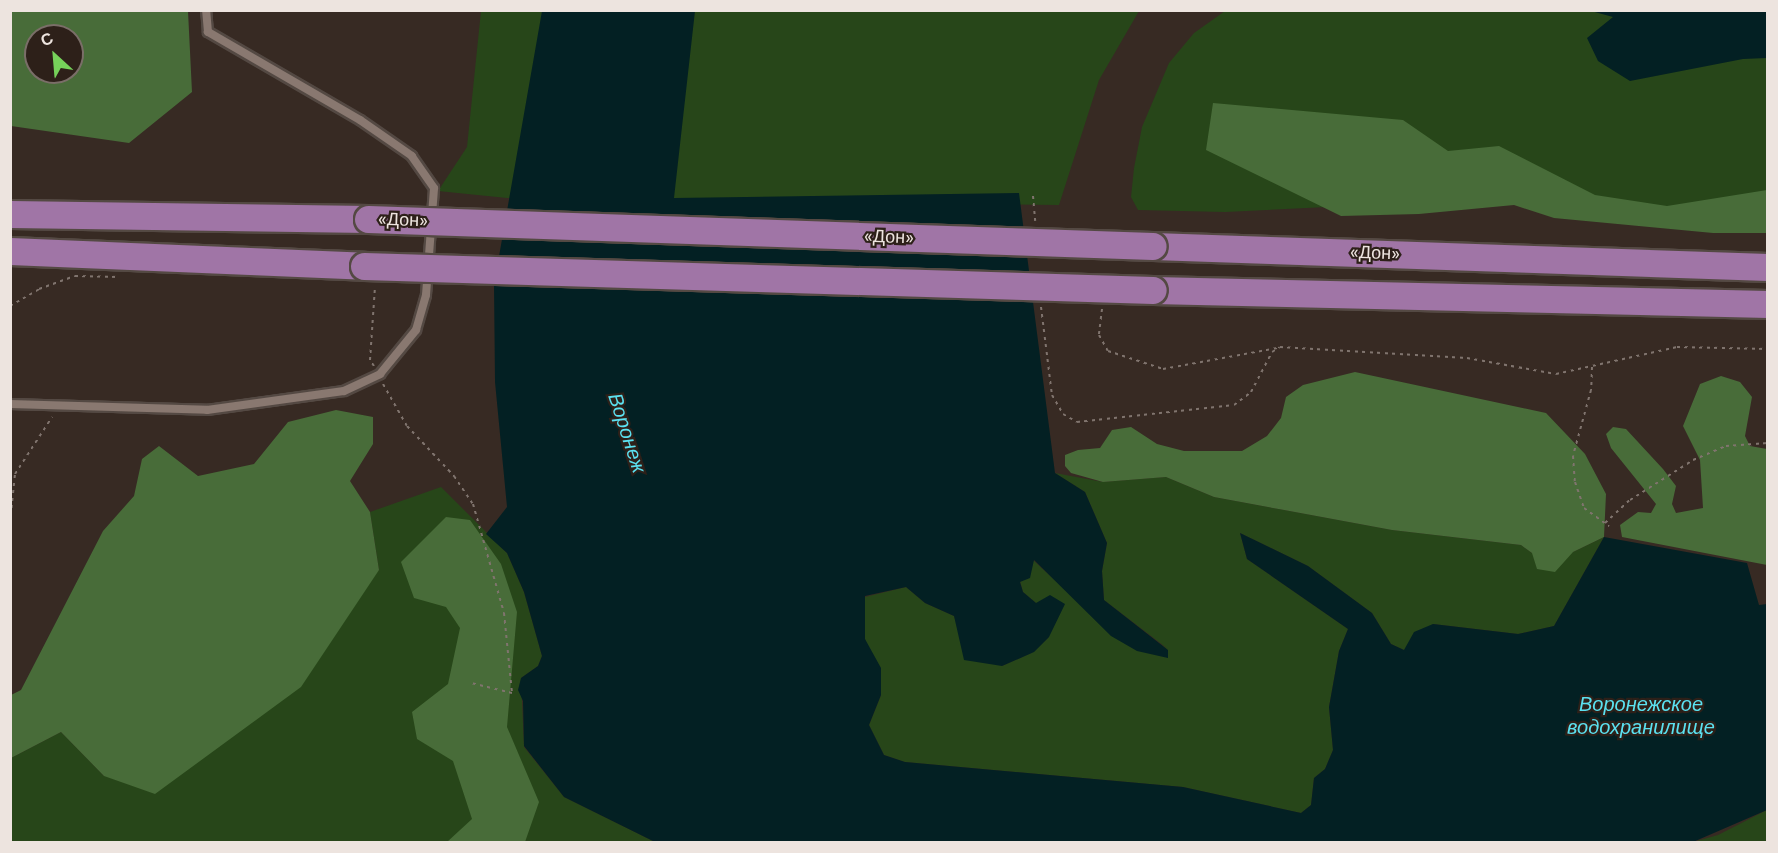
<!DOCTYPE html>
<meta charset="utf-8">
<style>
body{margin:0}
#map{position:relative;width:1778px;height:853px;overflow:hidden;background:#372a23;font-family:"Work Sans",sans-serif}
div>[style]{position:absolute}
.green>*{inset:0;background:#274619}
.forest>*{inset:0;background:#486c39}
.water>*{inset:0;background:#032023}
.path>*{height:2px;margin-top:-1px;transform-origin:0;background:repeating-linear-gradient(90deg,#80746e 0 3px,transparent 0 7.5px)}
.roads{filter:drop-shadow(2px 0 #544943) drop-shadow(-2px 0 #544943) drop-shadow(0 2px #544943) drop-shadow(0 -2px #544943)}
.service>*{height:8px;margin:-4px;padding:0 4px;transform-origin:4px;border-radius:4px;background:#897870}
.trunk>*{height:27px;margin:-13.5px;padding:0 13.5px;transform-origin:13.5px;border-radius:13.5px;background:#a075a6}
.bridges{filter:drop-shadow(2px 0 #544943) drop-shadow(-2px 0 #544943) drop-shadow(0 2px #544943) drop-shadow(0 -2px #544943)}
.trunk-bridge>*{height:27px;margin:-13.5px;padding:0 13.5px;transform-origin:13.5px;border-radius:13.5px;background:#a075a6}
span{translate:-50% -50%;white-space:nowrap;text-align:center;line-height:1.15;-webkit-text-stroke:4.5px #2d2019;paint-order:stroke}
.street-label{font-size:18px;color:#ede4df}
.water-label{font-size:20px;color:#5be1f0;font-style:italic}
.frame{position:absolute;inset:0;border:12px solid #ede4df;pointer-events:none}
.north{position:absolute;left:24px;top:24px;width:60px;height:60px;box-sizing:border-box;background:#2d2019;border:2px solid #7a6e68;border-radius:50%;rotate:334deg;font-size:16px;font-weight:700;line-height:24px;text-align:center;color:#ede4df}
.north::after{content:'';display:block;margin:auto;width:21px;height:27px;background:#76d25a;clip-path:polygon(50% 0,100% 100%,50% 72%,0 100%)}
</style>
<div id="map">
<div class="green">
<div style="clip-path:polygon(481px 11px,1139px 11px,1099px 80px,1059px 205px,507px 198px,438px 191px,467px 147px)"></div>
<div style="clip-path:polygon(1225px 11px,1767px 11px,1767px 217px,1495px 199px,1225px 212px,1138px 210px,1131px 197px,1134px 168px,1142px 127px,1169px 63px,1194px 33px)"></div>
<div style="clip-path:polygon(1055px 473px,1103px 482px,1166px 477px,1214px 497px,1392px 530px,1521px 545px,1532px 553px,1573px 552px,1604px 537px,1554px 626px,1518px 634px,1433px 624px,1404px 650px,1391px 644px,1372px 613px,1308px 566px,1240px 533px,1247px 559px,1348px 629px,1339px 651px,1329px 707px,1333px 750px,1325px 769px,1314px 778px,1311px 805px,1301px 813px,1183px 787px,905px 762px,884px 755px,869px 725px,881px 695px,865px 639px,865px 597px,906px 587px,925px 603px,954px 616px,962px 639px,1002px 666px,1033px 652px,1049px 637px,1036px 603px,1023px 592px,1020px 581px,1033px 560px,1059px 584px,1168px 649px,1104px 600px,1102px 571px,1107px 543px,1085px 492px)"></div>
<div style="clip-path:polygon(441px 487px,507px 553px,524px 592px,542px 656px,538px 666px,521px 678px,524px 747px,564px 797px,655px 842px,11px 842px,11px 758px,61px 732px,104px 776px,379px 570px,370px 512px)"></div>
<div style="clip-path:polygon(1767px 810px,1767px 842px,1693px 842px,1718px 835px)"></div>
</div>
<div class="forest">
<div style="clip-path:polygon(evenodd,11px 10px,188px 11px,192px 92px,129px 143px,11px 126px,11px 10px,36px 36px,72px 36px,72px 72px,36px 72px,36px 36px)"></div>
<div style="clip-path:polygon(1213px 103px,1403px 120px,1448px 151px,1499px 146px,1595px 195px,1667px 206px,1767px 190px,1767px 233px,1713px 233px,1554px 218px,1514px 205px,1419px 214px,1341px 216px,1206px 150px)"></div>
<div style="clip-path:polygon(1355px 372px,1546px 413px,1585px 454px,1606px 494px,1604px 537px,1573px 552px,1555px 572px,1537px 569px,1532px 553px,1521px 545px,1392px 530px,1214px 497px,1166px 477px,1103px 482px,1071px 473px,1065px 466px,1065px 455px,1078px 450px,1100px 448px,1112px 430px,1131px 427px,1157px 444px,1184px 451px,1242px 451px,1267px 436px,1281px 418px,1286px 397px,1303px 385px)"></div>
<div style="clip-path:polygon(1721px 376px,1740px 382px,1752px 397px,1745px 436px,1750px 446px,1767px 449px,1767px 565px,1622px 537px,1620px 525px,1638px 512px,1651px 513px,1656px 504px,1611px 448px,1606px 434px,1613px 427px,1626px 429px,1663px 469px,1676px 486px,1672px 504px,1676px 513px,1703px 508px,1700px 460px,1683px 426px,1700px 384px)"></div>
<div style="clip-path:polygon(336px 410px,373px 417px,373px 444px,350px 481px,370px 512px,379px 570px,301px 687px,155px 794px,104px 776px,61px 732px,11px 758px,11px 695px,21px 690px,103px 531px,134px 496px,142px 459px,159px 446px,198px 476px,254px 464px,288px 422px)"></div>
<div style="clip-path:polygon(446px 517px,470px 520px,501px 564px,517px 612px,507px 727px,539px 802px,525px 842px,447px 842px,472px 819px,453px 761px,417px 739px,412px 712px,448px 684px,460px 628px,446px 607px,414px 598px,401px 562px)"></div>
</div>
<div class="water">
<div style="clip-path:polygon(1758px 10px,1767px 12px,1767px 58px,1743px 59px,1630px 81px,1598px 61px,1587px 38px,1613px 17px,1591px 11px)"></div>
<div style="clip-path:polygon(542px 11px,695px 11px,674px 198px,1019px 193px,1055px 473px,1085px 492px,1107px 543px,1102px 571px,1104px 600px,1168px 650px,1168px 658px,1137px 651px,1111px 636px,1034px 560px,1030px 578px,1020px 582px,1023px 592px,1036px 603px,1050px 595px,1065px 604px,1049px 637px,1034px 652px,1002px 666px,964px 660px,954px 616px,925px 603px,906px 587px,865px 596px,865px 639px,881px 668px,881px 695px,869px 725px,884px 755px,905px 762px,1183px 787px,1301px 813px,1311px 805px,1314px 778px,1325px 769px,1333px 750px,1329px 707px,1339px 651px,1348px 629px,1247px 559px,1240px 533px,1308px 566px,1372px 613px,1391px 644px,1404px 650px,1414px 632px,1433px 624px,1518px 634px,1554px 626px,1604px 537px,1747px 563px,1759px 605px,1767px 604px,1767px 810px,1693px 842px,655px 842px,564px 797px,524px 746px,523px 701px,518px 690px,521px 678px,538px 666px,542px 656px,524px 592px,507px 553px,486px 534px,507px 507px,495px 382px,494px 285px)"></div>
</div>
<div class="path">
<div style="left:1033px;top:196px;width:25px;rotate:85deg"></div>
<div style="left:10px;top:306px;width:34px;rotate:-30deg"></div>
<div style="left:39px;top:289px;width:38px;rotate:-20deg"></div>
<div style="left:75px;top:276px;width:44px;rotate:1.3deg"></div>
<div style="left:1041px;top:307px;width:89px;rotate:82.9deg"></div>
<div style="left:1052px;top:395px;width:22px;rotate:60deg"></div>
<div style="left:1063px;top:414px;width:16px;rotate:30deg"></div>
<div style="left:1077px;top:422px;width:158px;rotate:-6.2deg"></div>
<div style="left:1234px;top:405px;width:21px;rotate:-37deg"></div>
<div style="left:1251px;top:392px;width:45px;rotate:-62.3deg"></div>
<div style="left:1272px;top:352px;width:9px;rotate:-32deg"></div>
<div style="left:1280px;top:347px;width:187px;rotate:3.4deg"></div>
<div style="left:1467px;top:358px;width:90px;rotate:10.2deg"></div>
<div style="left:1556px;top:374px;width:124px;rotate:-12.6deg"></div>
<div style="left:1677px;top:347px;width:91px;rotate:1.3deg"></div>
<div style="left:1102px;top:309px;width:26px;rotate:97deg"></div>
<div style="left:1099px;top:335px;width:18px;rotate:61deg"></div>
<div style="left:1108px;top:351px;width:58px;rotate:18.1deg"></div>
<div style="left:1163px;top:369px;width:116px;rotate:-10.4deg"></div>
<div style="left:374px;top:366px;width:7px;rotate:-124deg"></div>
<div style="left:370px;top:360px;width:74px;rotate:-86.1deg"></div>
<div style="left:1592px;top:367px;width:23px;rotate:92deg"></div>
<div style="left:1591px;top:390px;width:68px;rotate:105.3deg"></div>
<div style="left:1573px;top:456px;width:26px;rotate:86deg"></div>
<div style="left:1575px;top:482px;width:28px;rotate:71deg"></div>
<div style="left:1584px;top:508px;width:31px;rotate:36deg"></div>
<div style="left:383px;top:384px;width:48px;rotate:60.3deg"></div>
<div style="left:407px;top:426px;width:69px;rotate:46.8deg"></div>
<div style="left:454px;top:476px;width:34px;rotate:56deg"></div>
<div style="left:473px;top:504px;width:113px;rotate:74.1deg"></div>
<div style="left:504px;top:613px;width:80px;rotate:84.3deg"></div>
<div style="left:512px;top:693px;width:42px;rotate:-166.3deg"></div>
<div style="left:10px;top:523px;width:49px;rotate:-84.2deg"></div>
<div style="left:15px;top:474px;width:68px;rotate:-57deg"></div>
<div style="left:1605px;top:523px;width:34px;rotate:-43deg"></div>
<div style="left:1630px;top:500px;width:75px;rotate:-32.4deg"></div>
<div style="left:1693px;top:460px;width:36px;rotate:-23deg"></div>
<div style="left:1726px;top:446px;width:42px;rotate:-4.1deg"></div>
</div>
<div class="roads">
<div class="service">
<div style="left:10px;top:404px;width:197px;rotate:1.7deg"></div>
<div style="left:207px;top:410px;width:138px;rotate:-7.9deg"></div>
<div style="left:344px;top:391px;width:40px;rotate:-25deg"></div>
<div style="left:380px;top:374px;width:57px;rotate:-50.7deg"></div>
<div style="left:416px;top:330px;width:36px;rotate:-74deg"></div>
<div style="left:426px;top:295px;width:107px;rotate:-85.7deg"></div>
<div style="left:434px;top:188px;width:39px;rotate:-125deg"></div>
<div style="left:412px;top:156px;width:63px;rotate:-145.3deg"></div>
<div style="left:360px;top:120px;width:176px;rotate:-149.9deg"></div>
<div style="left:208px;top:32px;width:22px;rotate:-95deg"></div>
</div>
<div class="trunk">
<div style="left:10px;top:214px;width:358px;rotate:0.8deg"></div>
<div style="left:1153px;top:246px;width:615px;rotate:1.96deg"></div>
<div style="left:10px;top:251px;width:354px;rotate:2.4deg"></div>
<div style="left:1153px;top:290px;width:615px;rotate:1.3deg"></div>
</div>
</div>
<div class="bridges">
<div class="trunk-bridge">
<div style="left:368px;top:219px;width:785px;rotate:1.97deg"></div>
<div style="left:364px;top:266px;width:789px;rotate:1.74deg"></div>
</div>
</div>
<div class="street-label">
<span style="left:403px;top:220px;rotate:2deg">«Дон»</span>
<span style="left:889px;top:237px;rotate:2deg">«Дон»</span>
<span style="left:1375px;top:253px;rotate:2deg">«Дон»</span>
</div>
<div class="water-label">
<span style="left:627px;top:433px;rotate:72deg">Воронеж</span>
<span style="left:1641px;top:716px">Воронежское<br>водохранилище</span>
</div>
<div class="frame"></div>
<div class="north">С</div>
</div>
